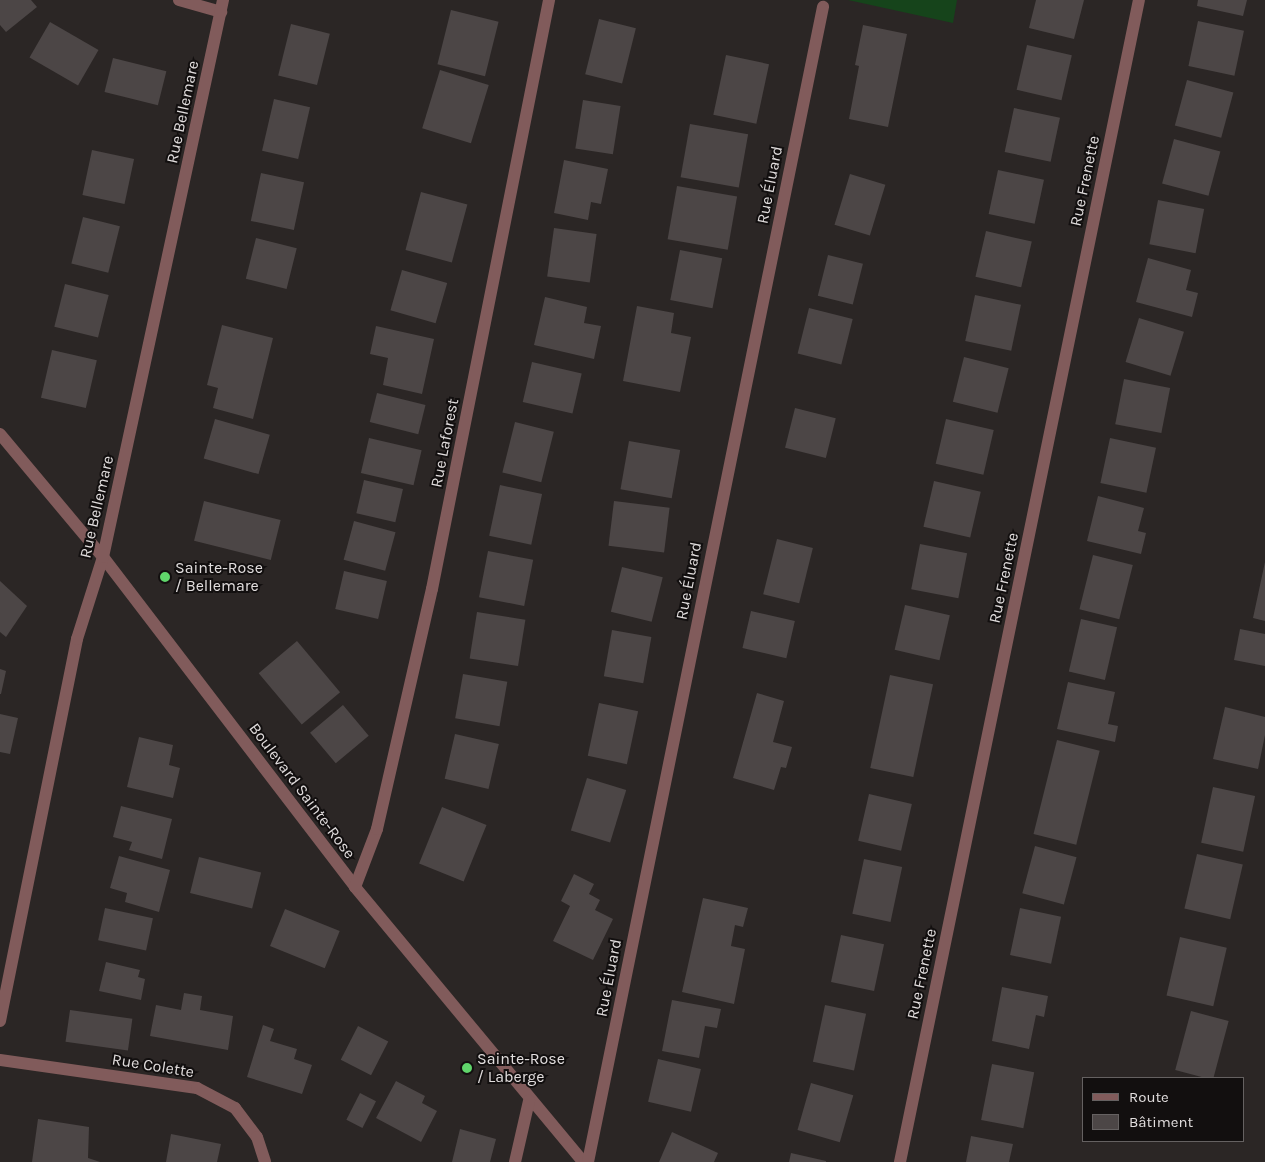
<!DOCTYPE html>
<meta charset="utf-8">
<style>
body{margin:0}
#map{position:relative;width:1265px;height:1162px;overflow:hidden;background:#2b2625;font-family:Karla,sans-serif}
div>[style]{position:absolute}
.green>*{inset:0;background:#16441b}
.building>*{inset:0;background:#4c4646;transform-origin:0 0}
.minor>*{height:12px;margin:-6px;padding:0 6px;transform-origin:6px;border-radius:6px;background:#815b5b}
.dots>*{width:14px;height:14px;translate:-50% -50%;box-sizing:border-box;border:2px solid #120f0f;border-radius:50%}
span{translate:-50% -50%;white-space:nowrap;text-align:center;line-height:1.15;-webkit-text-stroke:4px #120f0f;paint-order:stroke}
.street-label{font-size:16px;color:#e1dddd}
.poi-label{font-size:16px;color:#e1dddd}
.left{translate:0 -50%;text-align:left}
.legend{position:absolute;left:1082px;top:1077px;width:162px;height:65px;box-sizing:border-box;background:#120f0f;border:1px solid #656161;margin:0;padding:6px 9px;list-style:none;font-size:15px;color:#e1dddd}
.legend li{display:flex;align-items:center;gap:10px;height:25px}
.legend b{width:25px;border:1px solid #656161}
</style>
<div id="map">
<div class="green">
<div style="clip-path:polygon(848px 0,957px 0,953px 23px)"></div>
</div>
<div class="building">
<div style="clip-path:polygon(0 0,31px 0,37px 7px,6px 32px,0 25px)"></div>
<div style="clip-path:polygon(1036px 0,1084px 0,1074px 39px,1029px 28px)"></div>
<div style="clip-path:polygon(1198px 0,1247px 0,1243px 16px,1197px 6px)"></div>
<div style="left:451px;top:10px;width:49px;height:56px;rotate:14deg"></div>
<div style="left:599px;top:19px;width:38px;height:57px;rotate:14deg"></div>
<div style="left:1198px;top:21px;width:47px;height:46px;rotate:12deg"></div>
<div style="left:50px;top:22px;width:56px;height:41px;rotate:30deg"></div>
<div style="left:291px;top:24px;width:40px;height:53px;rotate:14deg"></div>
<div style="clip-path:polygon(863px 25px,907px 34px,888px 127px,849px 119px,859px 66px,855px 65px)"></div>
<div style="left:1027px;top:45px;width:46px;height:46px;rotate:13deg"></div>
<div style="left:726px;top:55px;width:44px;height:61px;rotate:12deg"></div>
<div style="left:113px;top:58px;width:55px;height:35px;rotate:14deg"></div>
<div style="left:440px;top:70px;width:51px;height:61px;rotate:17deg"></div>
<div style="left:1187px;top:80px;width:48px;height:47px;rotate:15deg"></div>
<div style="left:274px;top:99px;width:37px;height:53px;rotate:13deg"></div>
<div style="left:583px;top:100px;width:38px;height:49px;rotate:9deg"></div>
<div style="left:1014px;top:108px;width:47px;height:45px;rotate:12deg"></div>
<div style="left:690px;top:124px;width:59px;height:54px;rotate:10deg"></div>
<div style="left:1174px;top:139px;width:48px;height:46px;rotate:15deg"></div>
<div style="left:92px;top:150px;width:43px;height:46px;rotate:12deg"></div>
<div style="clip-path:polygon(564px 160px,608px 169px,601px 204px,591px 202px,588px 220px,554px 213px)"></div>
<div style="left:998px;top:170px;width:47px;height:45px;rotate:12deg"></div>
<div style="left:261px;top:173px;width:44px;height:49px;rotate:12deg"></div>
<div style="left:850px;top:174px;width:37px;height:53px;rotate:17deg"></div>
<div style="left:677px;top:186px;width:61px;height:54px;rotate:10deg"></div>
<div style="left:421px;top:192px;width:48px;height:60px;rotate:15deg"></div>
<div style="left:1158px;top:200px;width:47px;height:45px;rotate:11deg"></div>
<div style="left:83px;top:217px;width:38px;height:48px;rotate:14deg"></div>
<div style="left:554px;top:228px;width:43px;height:49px;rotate:8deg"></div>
<div style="left:986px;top:231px;width:47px;height:47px;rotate:13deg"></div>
<div style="left:256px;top:238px;width:42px;height:42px;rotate:14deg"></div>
<div style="left:680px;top:250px;width:43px;height:51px;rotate:11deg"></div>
<div style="left:828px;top:255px;width:36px;height:42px;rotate:14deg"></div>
<div style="clip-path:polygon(1148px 258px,1191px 270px,1186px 290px,1198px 293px,1192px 317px,1136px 302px)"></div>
<div style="left:402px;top:270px;width:47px;height:42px;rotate:16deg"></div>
<div style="left:65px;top:284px;width:45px;height:44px;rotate:14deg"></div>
<div style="left:975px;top:295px;width:47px;height:47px;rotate:12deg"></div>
<div style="clip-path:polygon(545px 297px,587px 307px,584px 323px,601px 326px,594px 359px,534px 345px)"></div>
<div style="clip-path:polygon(637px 306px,674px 313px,671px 333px,691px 337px,680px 392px,623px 381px)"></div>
<div style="left:809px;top:308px;width:45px;height:47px;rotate:14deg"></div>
<div style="left:1139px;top:318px;width:47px;height:46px;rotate:17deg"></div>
<div style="clip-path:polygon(222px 325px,273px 338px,253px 419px,213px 408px,218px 388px,207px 385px)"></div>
<div style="clip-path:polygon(376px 326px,434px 339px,422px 394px,383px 385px,388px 358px,370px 354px)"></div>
<div style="left:52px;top:350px;width:46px;height:49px;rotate:13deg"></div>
<div style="left:964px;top:357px;width:46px;height:46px;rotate:14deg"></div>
<div style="left:532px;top:362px;width:51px;height:41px;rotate:13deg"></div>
<div style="left:1124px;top:379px;width:47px;height:46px;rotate:11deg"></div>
<div style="left:377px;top:393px;width:50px;height:30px;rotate:14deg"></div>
<div style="left:795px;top:408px;width:42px;height:41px;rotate:14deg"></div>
<div style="left:215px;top:419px;width:57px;height:41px;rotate:16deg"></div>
<div style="left:946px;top:419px;width:49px;height:46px;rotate:13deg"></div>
<div style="left:515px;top:422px;width:40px;height:52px;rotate:14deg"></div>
<div style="left:369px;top:438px;width:54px;height:36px;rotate:13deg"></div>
<div style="left:1110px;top:438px;width:47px;height:46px;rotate:12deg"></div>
<div style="left:629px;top:441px;width:52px;height:49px;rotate:10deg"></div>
<div style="left:364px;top:480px;width:40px;height:34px;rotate:13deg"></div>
<div style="left:934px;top:481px;width:48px;height:47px;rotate:13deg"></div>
<div style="left:500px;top:485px;width:43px;height:52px;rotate:12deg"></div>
<div style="clip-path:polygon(1098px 496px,1144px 508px,1138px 531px,1146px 533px,1141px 554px,1087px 541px)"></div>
<div style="left:204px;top:501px;width:79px;height:41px;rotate:14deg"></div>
<div style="left:614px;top:501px;width:56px;height:45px;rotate:7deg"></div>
<div style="left:354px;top:521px;width:43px;height:40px;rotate:15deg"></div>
<div style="left:777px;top:539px;width:37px;height:57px;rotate:14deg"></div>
<div style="left:920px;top:544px;width:48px;height:46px;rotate:11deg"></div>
<div style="left:488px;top:551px;width:46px;height:47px;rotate:11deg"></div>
<div style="left:1093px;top:555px;width:41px;height:56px;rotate:14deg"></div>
<div style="clip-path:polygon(1265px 562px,1265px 621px,1253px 618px)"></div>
<div style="left:622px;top:567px;width:42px;height:46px;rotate:14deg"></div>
<div style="left:344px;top:571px;width:44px;height:39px;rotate:13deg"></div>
<div style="clip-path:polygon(0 581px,27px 606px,6px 637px,0 632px)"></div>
<div style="left:905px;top:605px;width:46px;height:46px;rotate:13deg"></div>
<div style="left:751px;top:611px;width:45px;height:38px;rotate:13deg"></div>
<div style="left:477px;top:612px;width:49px;height:47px;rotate:9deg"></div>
<div style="left:1081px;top:619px;width:37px;height:54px;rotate:13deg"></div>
<div style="clip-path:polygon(1240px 629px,1265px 634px,1265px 666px,1234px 660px)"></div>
<div style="left:612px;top:630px;width:40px;height:47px;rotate:10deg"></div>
<div style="left:297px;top:641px;width:67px;height:50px;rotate:50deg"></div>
<div style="clip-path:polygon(0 669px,6px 671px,1px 694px,0 694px)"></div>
<div style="left:463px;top:674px;width:45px;height:45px;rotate:10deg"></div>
<div style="left:890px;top:675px;width:44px;height:95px;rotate:12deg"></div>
<div style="clip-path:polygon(1068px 682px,1115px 692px,1108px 724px,1118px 726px,1115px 742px,1057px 729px)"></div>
<div style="clip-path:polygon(757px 693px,784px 701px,773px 742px,792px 747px,786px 768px,781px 767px,774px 790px,733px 778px)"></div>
<div style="left:599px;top:703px;width:40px;height:54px;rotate:12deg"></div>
<div style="left:343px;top:705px;width:40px;height:43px;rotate:50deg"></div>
<div style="clip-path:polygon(1225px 707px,1265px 717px,1265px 735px,1258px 769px,1213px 759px)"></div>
<div style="clip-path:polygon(0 714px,18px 718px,10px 754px,0 752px)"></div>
<div style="left:455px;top:734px;width:45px;height:46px;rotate:13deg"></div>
<div style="clip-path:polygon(139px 737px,173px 745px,169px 765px,180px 768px,173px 798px,127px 787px)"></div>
<div style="left:1057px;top:740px;width:44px;height:97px;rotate:14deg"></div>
<div style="left:587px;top:778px;width:41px;height:55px;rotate:17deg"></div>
<div style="left:1213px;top:787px;width:43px;height:57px;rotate:12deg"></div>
<div style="left:869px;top:794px;width:44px;height:48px;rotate:13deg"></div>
<div style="clip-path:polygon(121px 806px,172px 819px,162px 859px,129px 850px,132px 842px,113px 837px)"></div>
<div style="left:442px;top:807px;width:48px;height:61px;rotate:22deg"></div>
<div style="left:1035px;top:846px;width:43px;height:49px;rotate:15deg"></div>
<div style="left:1197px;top:854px;width:47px;height:56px;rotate:13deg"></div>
<div style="clip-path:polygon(119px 856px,170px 870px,159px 912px,125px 902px,127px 893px,110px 888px)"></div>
<div style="left:199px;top:857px;width:64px;height:37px;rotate:14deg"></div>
<div style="left:864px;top:859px;width:39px;height:56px;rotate:12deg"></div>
<div style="clip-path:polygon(574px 874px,594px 884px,589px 894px,600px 900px,595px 910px,613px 919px,593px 960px,553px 941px,570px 906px,561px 901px)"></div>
<div style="clip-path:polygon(703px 898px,748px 908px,743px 927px,735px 925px,731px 946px,745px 949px,734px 1004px,682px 992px)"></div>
<div style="left:105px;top:908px;width:49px;height:33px;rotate:12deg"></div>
<div style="left:1020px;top:908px;width:42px;height:48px;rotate:12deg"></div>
<div style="left:285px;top:909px;width:59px;height:40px;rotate:22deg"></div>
<div style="left:841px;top:935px;width:44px;height:48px;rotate:12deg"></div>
<div style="left:1180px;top:937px;width:48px;height:60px;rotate:13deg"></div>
<div style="clip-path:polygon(106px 962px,140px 970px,138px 977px,145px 979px,141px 1000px,99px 991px)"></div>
<div style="clip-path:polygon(1002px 987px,1048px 996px,1044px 1017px,1036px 1015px,1029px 1049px,992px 1041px)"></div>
<div style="clip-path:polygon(184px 993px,202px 996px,200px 1010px,233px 1016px,228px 1050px,150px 1036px,156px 1005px,181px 1010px)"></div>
<div style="clip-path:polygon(672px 1000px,721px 1009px,717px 1028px,705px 1026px,699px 1058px,662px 1051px)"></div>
<div style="left:825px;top:1005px;width:42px;height:58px;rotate:12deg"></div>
<div style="left:70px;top:1010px;width:63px;height:32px;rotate:8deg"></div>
<div style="left:1191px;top:1011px;width:39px;height:61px;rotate:15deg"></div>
<div style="clip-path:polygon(263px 1025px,274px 1029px,270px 1041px,297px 1049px,294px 1059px,312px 1065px,302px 1094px,247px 1077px)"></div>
<div style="left:358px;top:1026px;width:34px;height:38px;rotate:27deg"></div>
<div style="left:658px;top:1059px;width:44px;height:44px;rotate:13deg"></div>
<div style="left:992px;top:1064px;width:43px;height:57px;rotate:11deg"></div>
<div style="clip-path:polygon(396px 1081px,425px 1096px,422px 1103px,437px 1111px,421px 1142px,376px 1118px)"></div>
<div style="left:811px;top:1083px;width:44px;height:49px;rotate:16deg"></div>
<div style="left:360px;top:1093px;width:18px;height:30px;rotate:27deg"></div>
<div style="clip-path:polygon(38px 1119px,89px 1127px,88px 1158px,100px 1162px,32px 1162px)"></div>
<div style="clip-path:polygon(460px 1129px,496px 1139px,490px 1162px,452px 1162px)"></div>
<div style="clip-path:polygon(672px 1132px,718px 1153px,714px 1162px,659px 1162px)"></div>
<div style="clip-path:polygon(171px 1134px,221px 1144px,217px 1162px,166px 1162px)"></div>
<div style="clip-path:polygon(971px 1136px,1013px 1144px,1009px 1162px,966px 1162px)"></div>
<div style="clip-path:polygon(791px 1153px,826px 1161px,826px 1162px,789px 1162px)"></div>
</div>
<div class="minor">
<div style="left:179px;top:0;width:44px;rotate:15.9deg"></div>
<div style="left:0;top:434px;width:160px;rotate:50.1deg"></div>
<div style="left:103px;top:557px;width:415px;rotate:52.6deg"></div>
<div style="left:355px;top:887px;width:357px;rotate:50.3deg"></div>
<div style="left:355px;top:887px;width:62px;rotate:-69.2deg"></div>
<div style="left:377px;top:829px;width:246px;rotate:-77.1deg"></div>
<div style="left:432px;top:589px;width:601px;rotate:-78.76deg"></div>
<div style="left:0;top:1021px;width:390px;rotate:-78.6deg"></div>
<div style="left:77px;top:639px;width:86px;rotate:-72.4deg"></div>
<div style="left:103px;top:557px;width:570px;rotate:-77.84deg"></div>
<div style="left:0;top:1060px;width:199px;rotate:8.1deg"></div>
<div style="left:197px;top:1088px;width:43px;rotate:27.8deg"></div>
<div style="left:235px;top:1108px;width:36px;rotate:53deg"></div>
<div style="left:257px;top:1137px;width:26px;rotate:72deg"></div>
<div style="left:515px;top:1162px;width:63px;rotate:-77.1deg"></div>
<div style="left:588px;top:1162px;width:1179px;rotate:-78.5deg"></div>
<div style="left:900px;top:1162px;width:1186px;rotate:-78.38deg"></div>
</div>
<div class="dots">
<div style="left:165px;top:577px;background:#60d56b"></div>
<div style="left:467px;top:1068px;background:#60d56b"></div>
</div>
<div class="street-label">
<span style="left:183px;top:112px;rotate:-78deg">Rue Bellemare</span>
<span style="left:1085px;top:181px;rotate:-78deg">Rue Frenette</span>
<span style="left:770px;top:185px;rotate:-79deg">Rue Éluard</span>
<span style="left:445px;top:443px;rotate:-79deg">Rue Laforest</span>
<span style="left:97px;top:507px;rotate:-77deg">Rue Bellemare</span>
<span style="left:1004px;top:578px;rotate:-78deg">Rue Frenette</span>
<span style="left:689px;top:581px;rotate:-79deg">Rue Éluard</span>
<span style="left:302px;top:791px;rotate:53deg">Boulevard Sainte-Rose</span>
<span style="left:922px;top:974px;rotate:-78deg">Rue Frenette</span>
<span style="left:609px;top:978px;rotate:-79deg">Rue Éluard</span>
<span style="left:153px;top:1066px;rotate:9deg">Rue Colette</span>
</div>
<div class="poi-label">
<span class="left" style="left:175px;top:577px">Sainte-Rose<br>/ Bellemare</span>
<span class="left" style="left:477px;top:1068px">Sainte-Rose<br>/ Laberge</span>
</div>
<ul class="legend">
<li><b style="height:6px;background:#815b5b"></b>Route</li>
<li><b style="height:14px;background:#4c4646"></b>Bâtiment</li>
</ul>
</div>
